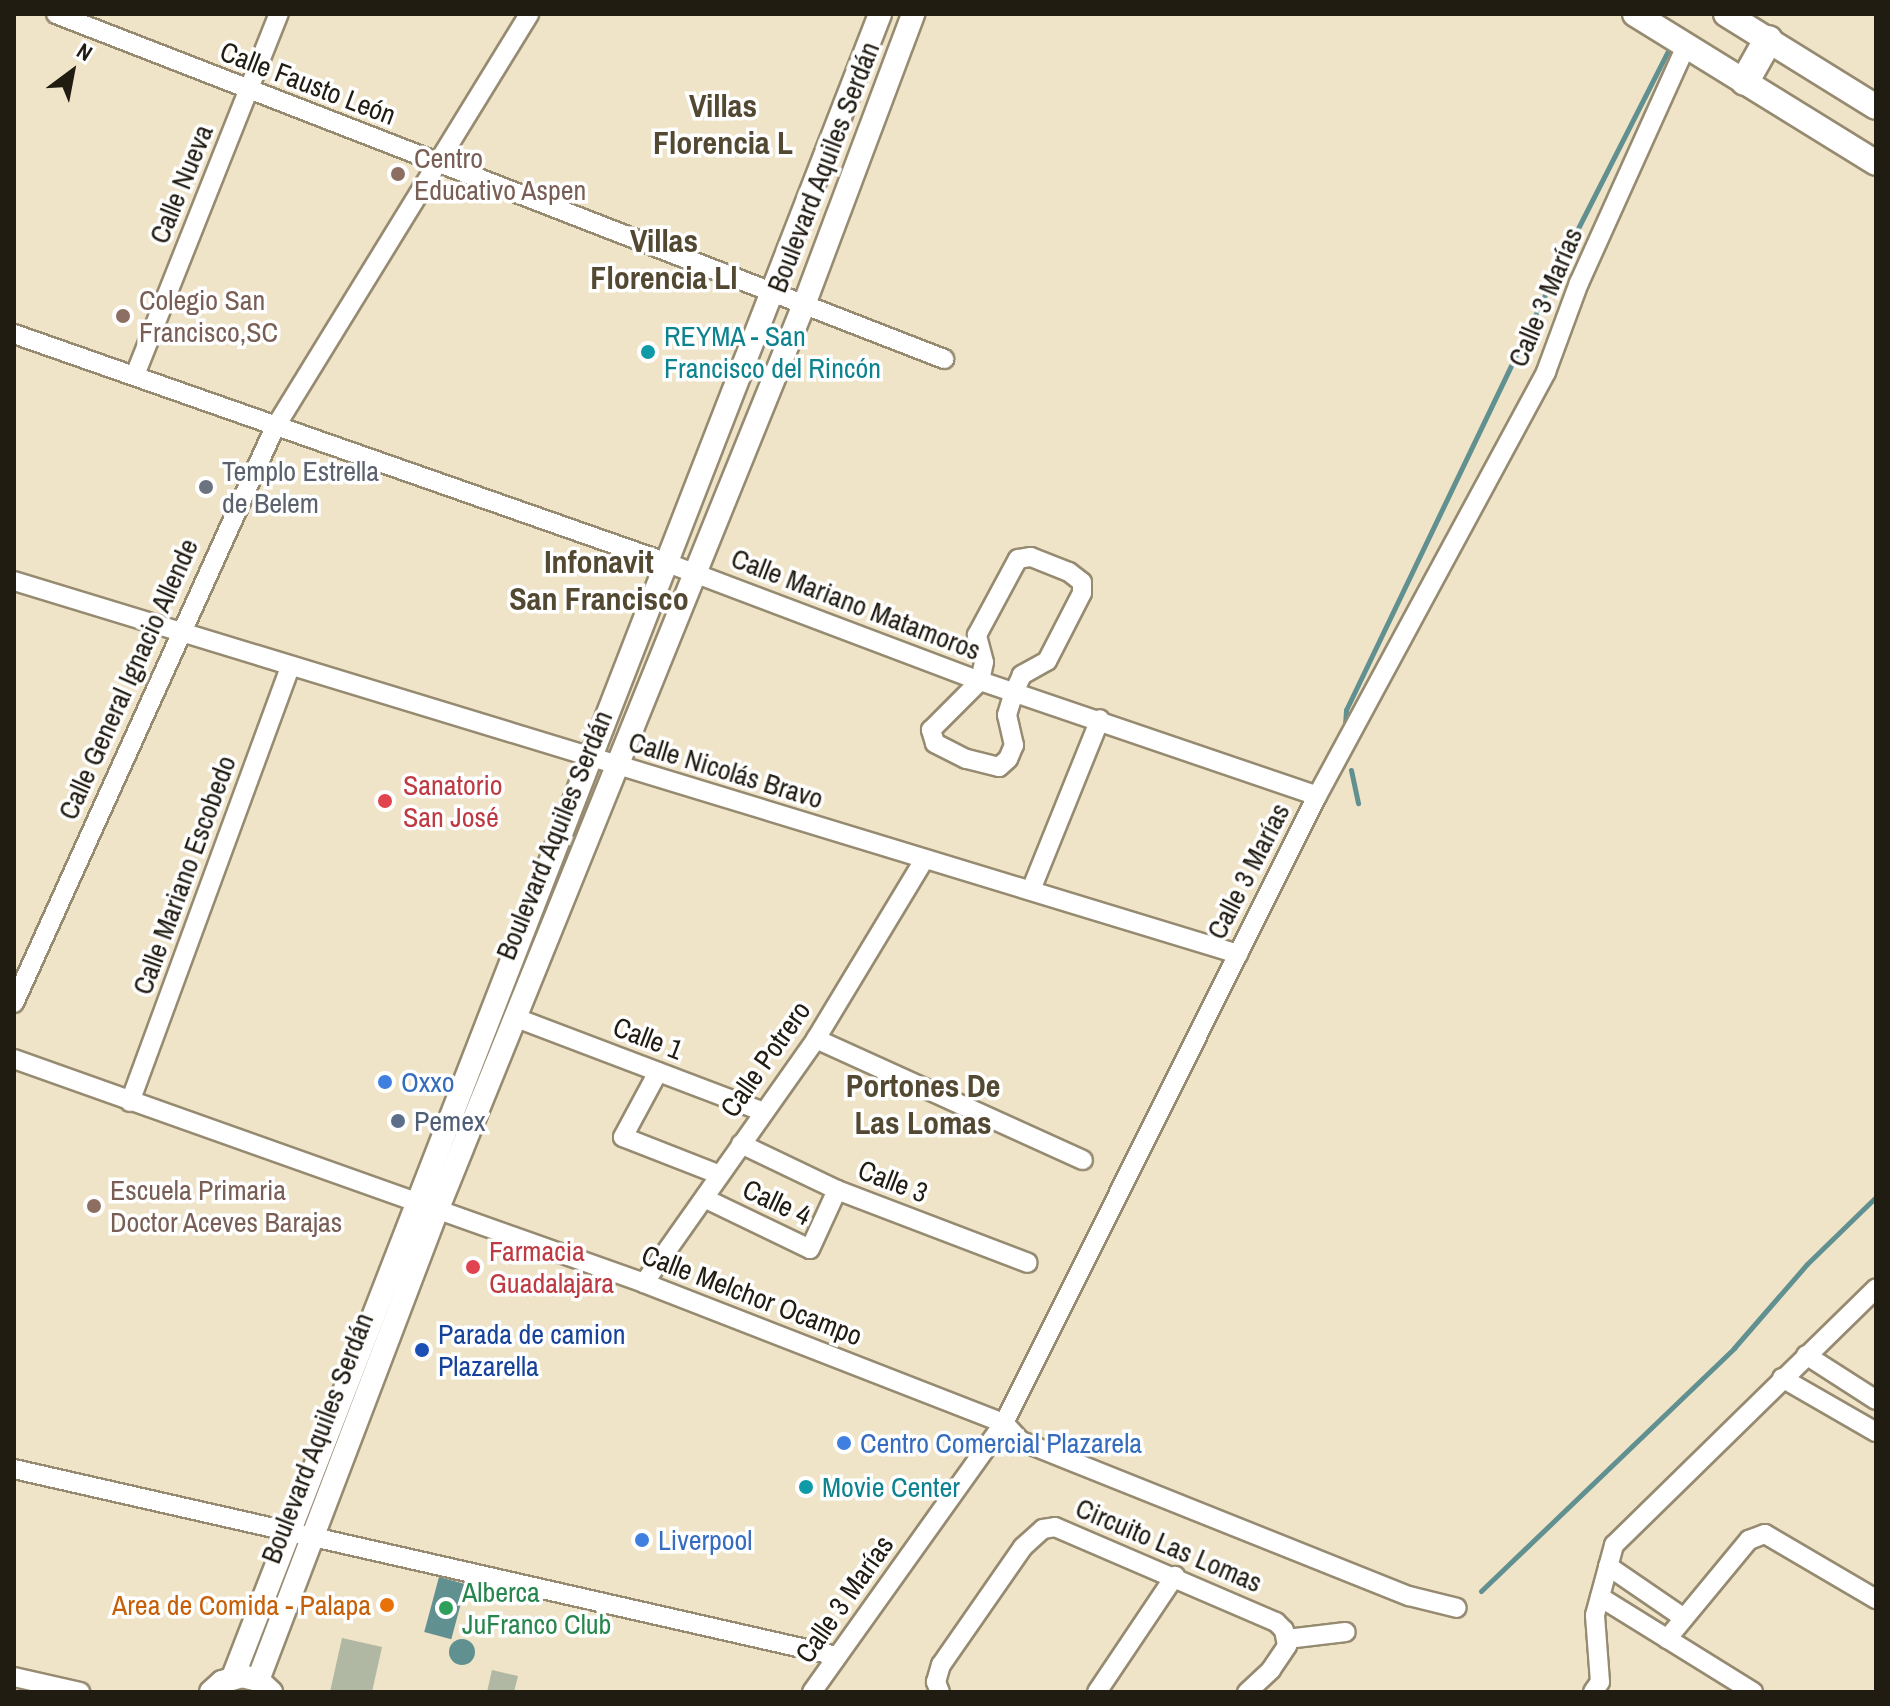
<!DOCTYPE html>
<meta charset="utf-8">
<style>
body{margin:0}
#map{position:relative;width:1890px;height:1706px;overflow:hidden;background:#efe3c8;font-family:"Archivo Narrow",sans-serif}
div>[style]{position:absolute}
.green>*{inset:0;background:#b0b7a2}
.water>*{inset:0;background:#619090;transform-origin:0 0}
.round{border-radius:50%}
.stream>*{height:5px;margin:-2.5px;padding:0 2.5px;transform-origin:2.5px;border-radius:2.5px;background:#619090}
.roads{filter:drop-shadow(2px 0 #968b71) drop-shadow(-2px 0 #968b71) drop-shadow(0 2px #968b71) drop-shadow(0 -2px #968b71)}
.minor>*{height:18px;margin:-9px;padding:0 9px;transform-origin:9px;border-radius:9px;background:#fff}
.tertiary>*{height:22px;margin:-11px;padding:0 11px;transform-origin:11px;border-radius:11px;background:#fff}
.secondary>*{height:24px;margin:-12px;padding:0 12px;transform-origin:12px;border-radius:12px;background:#fff}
.primary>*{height:28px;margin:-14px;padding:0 14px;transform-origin:14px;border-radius:14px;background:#fff}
.dots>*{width:22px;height:22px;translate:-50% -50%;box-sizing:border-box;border:4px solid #fff;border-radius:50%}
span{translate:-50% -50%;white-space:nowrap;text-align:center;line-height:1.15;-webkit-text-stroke:7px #fff;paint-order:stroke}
.street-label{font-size:28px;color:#211c12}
.education-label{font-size:28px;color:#785e54}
.left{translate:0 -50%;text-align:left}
.culture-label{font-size:28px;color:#0d838f}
.worship-label{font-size:28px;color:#5b616d}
.health-label{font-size:28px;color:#be3a42}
.shop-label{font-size:28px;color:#366cbe}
.service-label{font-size:28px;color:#4e5e75}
.transit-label{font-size:28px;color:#164399}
.leisure-label{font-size:28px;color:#27864d}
.food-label{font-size:28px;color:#c56008}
.right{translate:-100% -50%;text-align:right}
.quarter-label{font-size:32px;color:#534932;font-weight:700}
.frame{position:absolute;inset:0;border:16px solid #211c12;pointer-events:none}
.north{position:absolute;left:32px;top:32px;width:80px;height:80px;-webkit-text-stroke:6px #fff;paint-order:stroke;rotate:32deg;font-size:22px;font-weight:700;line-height:32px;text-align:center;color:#211c12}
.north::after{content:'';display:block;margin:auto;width:28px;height:36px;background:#211c12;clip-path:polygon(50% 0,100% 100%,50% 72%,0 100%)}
</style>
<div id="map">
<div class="green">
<div style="clip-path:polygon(342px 1638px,382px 1647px,372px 1692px,330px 1692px)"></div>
<div style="clip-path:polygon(492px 1670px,518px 1676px,514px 1692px,487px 1692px)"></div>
</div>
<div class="water">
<div style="left:439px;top:1577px;width:28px;height:57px;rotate:15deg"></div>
<div class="round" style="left:449px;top:1639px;width:26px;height:26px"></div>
</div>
<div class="stream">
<div style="left:1568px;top:248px;width:223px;rotate:-63.1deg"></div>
<div style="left:1345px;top:725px;width:15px;rotate:-86deg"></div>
<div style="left:1346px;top:710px;width:467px;rotate:-64.4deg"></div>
<div style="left:1351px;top:770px;width:34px;rotate:78deg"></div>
<div style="left:1481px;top:1591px;width:351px;rotate:-43.8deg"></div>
<div style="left:1734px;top:1348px;width:111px;rotate:-49deg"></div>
<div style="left:1807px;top:1264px;width:96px;rotate:-44.2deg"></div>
</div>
<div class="roads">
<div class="minor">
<div style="left:56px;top:14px;width:953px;rotate:21.23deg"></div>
<div style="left:14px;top:334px;width:690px;rotate:19.3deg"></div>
<div style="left:665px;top:562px;width:337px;rotate:20.7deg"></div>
<div style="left:980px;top:681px;width:356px;rotate:18.8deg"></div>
<div style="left:135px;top:375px;width:389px;rotate:-68.3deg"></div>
<div style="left:1031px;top:557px;width:41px;rotate:21.5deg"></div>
<div style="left:1069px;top:572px;width:16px;rotate:38deg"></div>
<div style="left:1082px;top:582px;width:11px;rotate:90deg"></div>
<div style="left:1082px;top:593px;width:76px;rotate:117.2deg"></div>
<div style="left:1047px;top:661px;width:29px;rotate:151deg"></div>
<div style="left:1022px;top:675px;width:19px;rotate:115deg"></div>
<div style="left:1014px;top:692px;width:24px;rotate:107deg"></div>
<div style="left:1007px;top:715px;width:31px;rotate:77deg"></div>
<div style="left:1014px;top:745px;width:15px;rotate:113deg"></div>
<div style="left:1008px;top:759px;width:12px;rotate:138deg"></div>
<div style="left:999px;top:767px;width:34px;rotate:-166deg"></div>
<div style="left:966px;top:759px;width:35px;rotate:-153deg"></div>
<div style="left:935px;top:743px;width:14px;rotate:-107deg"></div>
<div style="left:931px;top:730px;width:69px;rotate:-45deg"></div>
<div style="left:980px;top:681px;width:19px;rotate:-78deg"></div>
<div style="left:984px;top:662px;width:28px;rotate:-105deg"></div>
<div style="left:977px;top:635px;width:86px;rotate:-61.7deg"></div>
<div style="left:1018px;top:559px;width:13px;rotate:-9deg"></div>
<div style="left:14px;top:581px;width:1280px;rotate:16.95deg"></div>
<div style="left:1031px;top:890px;width:184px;rotate:-68deg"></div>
<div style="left:14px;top:1003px;width:630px;rotate:-65.63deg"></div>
<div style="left:274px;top:429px;width:487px;rotate:-58.4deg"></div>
<div style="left:514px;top:1017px;width:265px;rotate:20.8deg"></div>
<div style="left:816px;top:1039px;width:293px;rotate:24.4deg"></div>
<div style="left:14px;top:1059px;width:669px;rotate:19.57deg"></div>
<div style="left:644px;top:1283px;width:386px;rotate:21.3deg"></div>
<div style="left:1004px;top:1423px;width:25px;rotate:47deg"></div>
<div style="left:1021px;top:1441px;width:418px;rotate:21.8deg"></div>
<div style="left:1409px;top:1596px;width:49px;rotate:14deg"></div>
<div style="left:658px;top:1072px;width:74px;rotate:118.3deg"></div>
<div style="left:623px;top:1137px;width:104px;rotate:21.4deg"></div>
<div style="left:130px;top:1102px;width:463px;rotate:-69.8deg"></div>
<div style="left:741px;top:1144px;width:106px;rotate:25.6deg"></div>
<div style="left:837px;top:1190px;width:204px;rotate:20.9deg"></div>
<div style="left:706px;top:1199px;width:115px;rotate:25.7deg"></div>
<div style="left:810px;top:1249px;width:65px;rotate:-65.4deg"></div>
<div style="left:644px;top:1283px;width:299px;rotate:-54.8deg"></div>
<div style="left:816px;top:1039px;width:209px;rotate:-58.9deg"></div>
<div style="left:1806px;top:1355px;width:83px;rotate:32.7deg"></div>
<div style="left:1782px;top:1378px;width:108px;rotate:29.9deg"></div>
<div style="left:14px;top:1469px;width:844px;rotate:12.8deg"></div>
<div style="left:1608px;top:1566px;width:92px;rotate:34.4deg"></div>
<div style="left:1600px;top:1597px;width:180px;rotate:31.8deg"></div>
<div style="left:1287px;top:1639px;width:59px;rotate:-6.8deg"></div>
<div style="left:1667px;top:1639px;width:129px;rotate:-50.4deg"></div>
<div style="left:1749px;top:1540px;width:17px;rotate:-21deg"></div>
<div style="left:1765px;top:1534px;width:129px;rotate:30.4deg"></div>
<div style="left:14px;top:1677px;width:68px;rotate:12.8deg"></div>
<div style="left:812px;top:1692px;width:330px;rotate:-54.5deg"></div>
<div style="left:1004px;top:1423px;width:701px;rotate:-63.47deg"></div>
<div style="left:1317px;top:796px;width:482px;rotate:-61.6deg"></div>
<div style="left:1546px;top:372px;width:95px;rotate:-69.7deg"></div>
<div style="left:1579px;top:283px;width:260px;rotate:-65.7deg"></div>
<div style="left:940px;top:1692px;width:11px;rotate:-112deg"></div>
<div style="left:936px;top:1682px;width:18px;rotate:-74deg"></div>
<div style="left:941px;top:1665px;width:144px;rotate:-55.2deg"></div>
<div style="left:1023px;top:1547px;width:27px;rotate:-42deg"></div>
<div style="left:1043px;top:1529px;width:12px;rotate:-9deg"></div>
<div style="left:1055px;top:1527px;width:241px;rotate:23.3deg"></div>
<div style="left:1276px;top:1622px;width:11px;rotate:45deg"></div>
<div style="left:1284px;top:1630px;width:16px;rotate:79deg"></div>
<div style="left:1287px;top:1646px;width:29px;rotate:124deg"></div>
<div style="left:1271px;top:1670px;width:33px;rotate:137deg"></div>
<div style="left:1097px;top:1692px;width:140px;rotate:-56.1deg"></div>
<div style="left:1593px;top:1692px;width:12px;rotate:-55deg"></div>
<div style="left:1600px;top:1682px;width:67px;rotate:-94.3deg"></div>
<div style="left:1595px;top:1615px;width:73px;rotate:-74.8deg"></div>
<div style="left:1614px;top:1545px;width:367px;rotate:-44.4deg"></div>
</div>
<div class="tertiary">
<div style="left:233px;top:1677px;width:1784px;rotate:-68.74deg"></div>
<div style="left:258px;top:1680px;width:505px;rotate:-69.13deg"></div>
<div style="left:438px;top:1208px;width:978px;rotate:-67.95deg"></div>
<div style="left:805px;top:302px;width:308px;rotate:-69.4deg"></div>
<div style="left:211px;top:1692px;width:15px;rotate:-42deg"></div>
<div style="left:222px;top:1682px;width:21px;rotate:-17deg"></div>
<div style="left:242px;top:1676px;width:16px;rotate:14deg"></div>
<div style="left:258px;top:1680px;width:18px;rotate:43deg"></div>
</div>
<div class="secondary">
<div style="left:1635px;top:14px;width:283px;rotate:31.7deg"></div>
<div style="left:1726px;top:14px;width:176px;rotate:31.8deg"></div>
</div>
<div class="primary">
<div style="left:1745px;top:81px;width:47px;rotate:-60.7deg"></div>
</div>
</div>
<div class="dots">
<div style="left:398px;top:174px;background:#8d6e63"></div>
<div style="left:123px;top:316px;background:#8d6e63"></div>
<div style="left:648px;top:352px;background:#0f9aa8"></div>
<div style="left:206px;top:487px;background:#6b7280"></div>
<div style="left:385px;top:801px;background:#e0444e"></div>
<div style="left:385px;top:1082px;background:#3f7fe0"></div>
<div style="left:398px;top:1121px;background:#5c6f8a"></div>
<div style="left:94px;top:1206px;background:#8d6e63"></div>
<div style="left:473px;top:1267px;background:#e0444e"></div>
<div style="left:422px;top:1350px;background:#1a4fb4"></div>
<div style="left:844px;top:1443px;background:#3f7fe0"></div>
<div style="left:806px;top:1487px;background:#0f9aa8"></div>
<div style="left:642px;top:1540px;background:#3f7fe0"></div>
<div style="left:387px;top:1605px;background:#e8710a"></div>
<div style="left:446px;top:1608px;background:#2e9e5b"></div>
</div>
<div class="street-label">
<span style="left:308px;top:83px;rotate:21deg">Calle Fausto León</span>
<span style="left:823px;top:167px;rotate:-69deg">Boulevard Aquiles Serdán</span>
<span style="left:181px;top:184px;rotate:-68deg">Calle Nueva</span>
<span style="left:1545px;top:297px;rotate:-67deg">Calle 3 Marías</span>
<span style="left:856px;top:604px;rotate:21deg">Calle Mariano Matamoros</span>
<span style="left:128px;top:679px;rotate:-66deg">Calle General Ignacio Allende</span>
<span style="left:726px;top:770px;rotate:17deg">Calle Nicolás Bravo</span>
<span style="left:554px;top:835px;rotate:-68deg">Boulevard Aquiles Serdán</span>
<span style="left:1248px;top:871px;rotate:-63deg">Calle 3 Marías</span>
<span style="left:184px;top:875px;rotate:-70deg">Calle Mariano Escobedo</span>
<span style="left:648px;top:1038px;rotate:21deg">Calle 1</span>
<span style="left:765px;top:1059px;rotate:-55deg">Calle Potrero</span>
<span style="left:893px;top:1181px;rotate:21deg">Calle 3</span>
<span style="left:777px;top:1202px;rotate:25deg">Calle 4</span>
<span style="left:752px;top:1295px;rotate:21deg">Calle Melchor Ocampo</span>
<span style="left:317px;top:1438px;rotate:-69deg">Boulevard Aquiles Serdán</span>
<span style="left:1169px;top:1545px;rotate:23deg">Circuito Las Lomas</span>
<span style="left:844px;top:1599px;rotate:-55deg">Calle 3 Marías</span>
</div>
<div class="education-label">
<span class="left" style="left:414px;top:174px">Centro<br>Educativo Aspen</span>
<span class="left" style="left:139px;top:316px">Colegio San<br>Francisco,SC</span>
<span class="left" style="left:110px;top:1206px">Escuela Primaria<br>Doctor Aceves Barajas</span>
</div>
<div class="culture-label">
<span class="left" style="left:664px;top:352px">REYMA - San<br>Francisco del Rincón</span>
<span class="left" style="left:822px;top:1487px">Movie Center</span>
</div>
<div class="worship-label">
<span class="left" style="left:222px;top:487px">Templo Estrella<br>de Belem</span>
</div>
<div class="health-label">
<span class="left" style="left:403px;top:801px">Sanatorio<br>San José</span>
<span class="left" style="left:489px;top:1267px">Farmacia<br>Guadalajara</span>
</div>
<div class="shop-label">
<span class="left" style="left:401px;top:1082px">Oxxo</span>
<span class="left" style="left:860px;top:1443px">Centro Comercial Plazarela</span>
<span class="left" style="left:658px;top:1540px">Liverpool</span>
</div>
<div class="service-label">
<span class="left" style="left:414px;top:1121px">Pemex</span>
</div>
<div class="transit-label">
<span class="left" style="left:438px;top:1350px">Parada de camion<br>Plazarella</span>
</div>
<div class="leisure-label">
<span class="left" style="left:462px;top:1608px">Alberca<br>JuFranco Club</span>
</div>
<div class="food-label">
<span class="right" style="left:371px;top:1605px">Area de Comida - Palapa</span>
</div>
<div class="quarter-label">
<span style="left:723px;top:125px">Villas<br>Florencia L</span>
<span style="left:664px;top:260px">Villas<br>Florencia Ll</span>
<span style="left:599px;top:581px">Infonavit<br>San Francisco</span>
<span style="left:923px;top:1105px">Portones De<br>Las Lomas</span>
</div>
<div class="frame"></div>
<div class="north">N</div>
</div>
